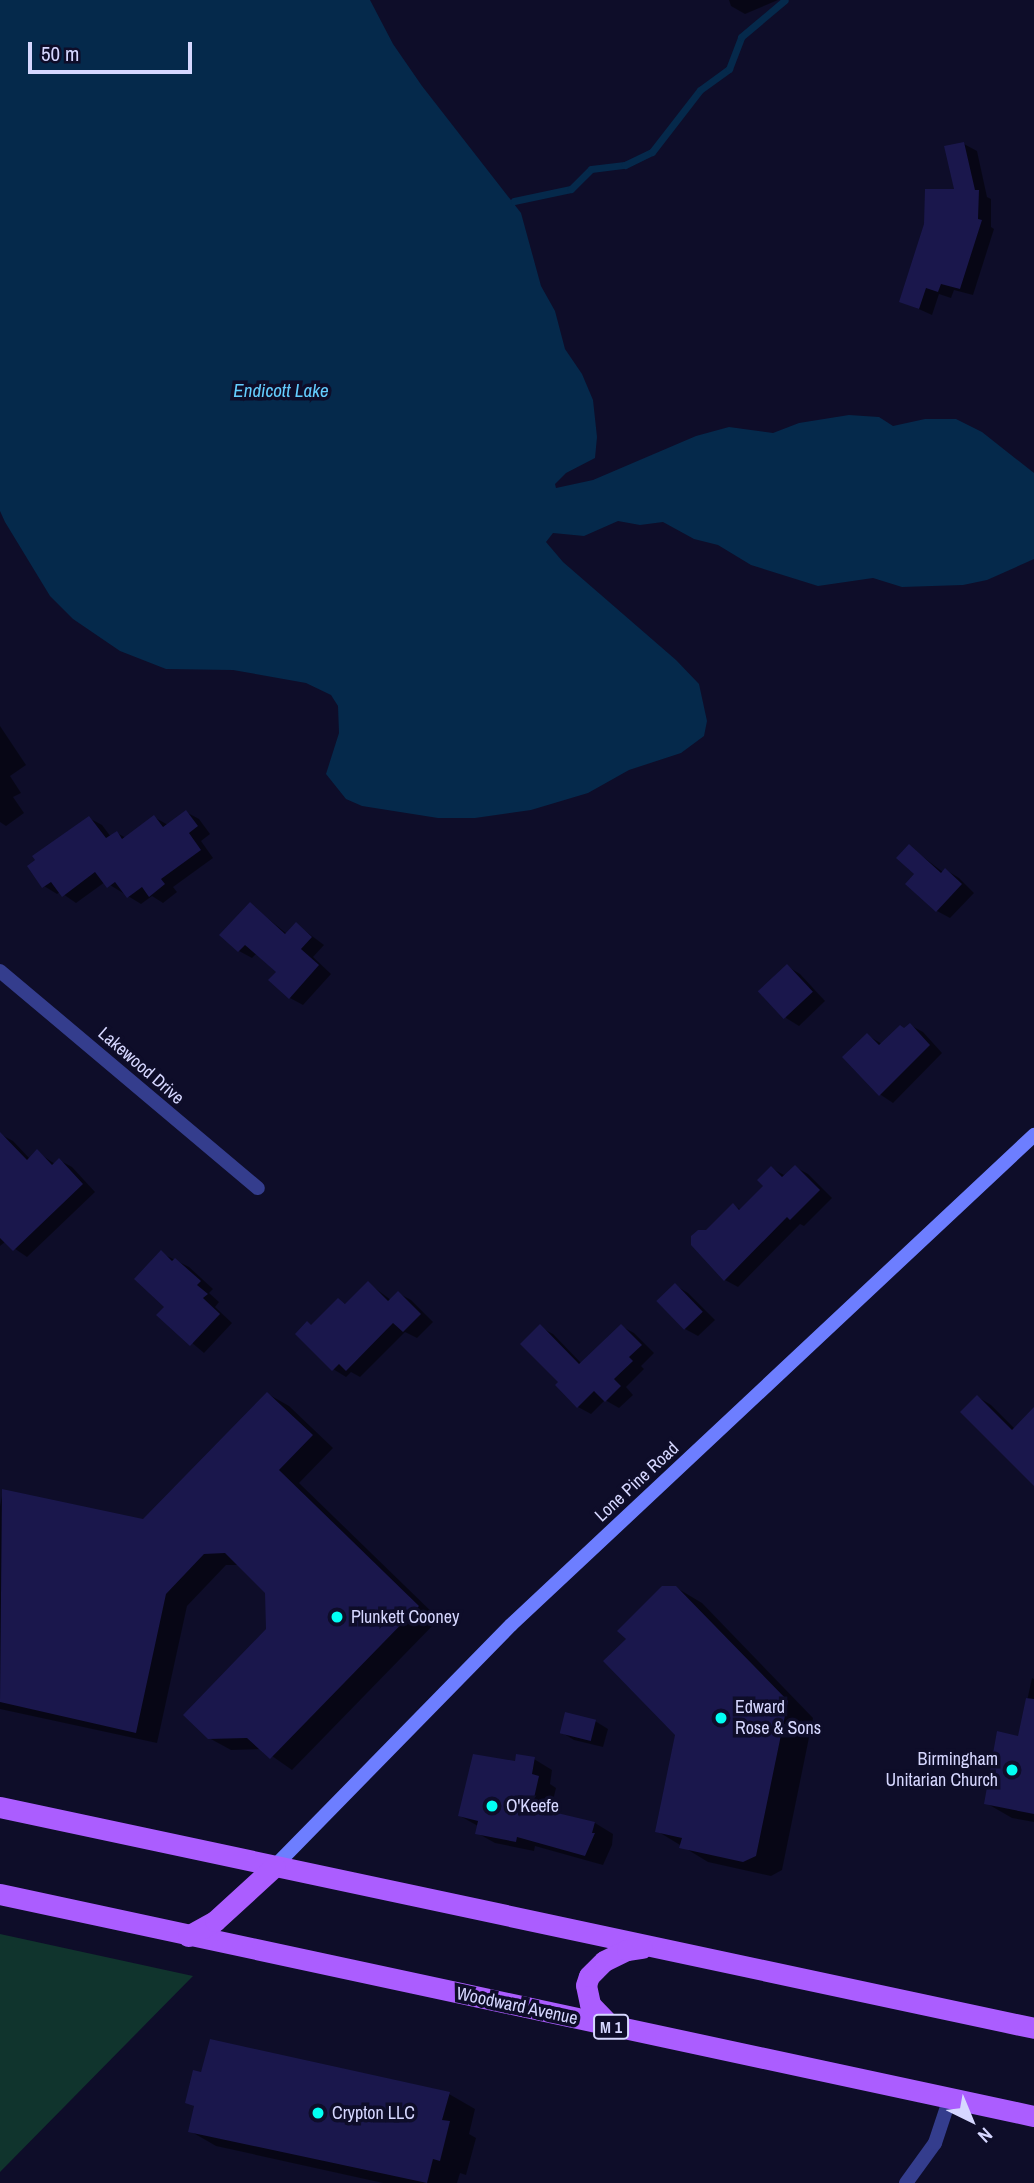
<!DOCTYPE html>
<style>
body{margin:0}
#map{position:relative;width:1034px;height:2183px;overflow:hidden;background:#0e0d29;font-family:"Archivo Narrow",sans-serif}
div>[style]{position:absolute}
.green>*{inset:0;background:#10342d}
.water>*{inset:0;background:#05294b}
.shadow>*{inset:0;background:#0007}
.stream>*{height:7px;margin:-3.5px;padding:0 3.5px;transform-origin:3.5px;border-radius:3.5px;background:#05294b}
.building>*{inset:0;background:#1a174c;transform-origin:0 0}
.street>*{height:14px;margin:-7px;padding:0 7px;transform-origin:7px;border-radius:7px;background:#343d8d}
.secondary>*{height:14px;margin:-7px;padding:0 7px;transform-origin:7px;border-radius:7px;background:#6d7eff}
.primary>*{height:21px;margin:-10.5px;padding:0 10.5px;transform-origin:10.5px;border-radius:10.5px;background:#ab5dff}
.dots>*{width:19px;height:19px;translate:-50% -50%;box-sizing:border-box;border:4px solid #0e0d29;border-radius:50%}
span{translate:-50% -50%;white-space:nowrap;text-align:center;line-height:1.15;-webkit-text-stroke:7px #0e0d29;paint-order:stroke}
.shield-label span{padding:2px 5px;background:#0e0d29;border:2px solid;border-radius:5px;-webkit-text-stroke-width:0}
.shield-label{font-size:16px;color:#d6d7ff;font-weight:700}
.street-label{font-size:18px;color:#d6d7ff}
.poi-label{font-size:18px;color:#d6d7ff}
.left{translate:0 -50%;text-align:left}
.right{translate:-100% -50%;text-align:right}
.water-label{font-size:19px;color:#64ceff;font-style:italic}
.north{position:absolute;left:936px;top:2085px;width:70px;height:70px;-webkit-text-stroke:5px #0e0d29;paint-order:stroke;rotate:137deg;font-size:19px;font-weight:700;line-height:28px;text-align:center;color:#d6d7ff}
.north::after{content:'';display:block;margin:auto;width:24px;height:32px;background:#d6d7ff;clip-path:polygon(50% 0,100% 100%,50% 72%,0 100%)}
.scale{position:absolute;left:28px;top:42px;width:164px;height:32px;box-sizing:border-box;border:4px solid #d6d7ff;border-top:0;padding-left:9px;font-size:21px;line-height:24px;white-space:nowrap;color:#d6d7ff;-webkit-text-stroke:5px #0e0d29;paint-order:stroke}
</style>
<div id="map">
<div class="green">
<div style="clip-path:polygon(0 1934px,193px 1976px,0 2172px)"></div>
</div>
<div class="water">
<div style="clip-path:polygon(0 0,370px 0,393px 44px,422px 86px,521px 213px,541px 286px,555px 311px,565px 349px,582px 374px,593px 400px,597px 437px,595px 458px,566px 473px,555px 484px,556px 488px,593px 480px,696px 436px,729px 427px,773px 433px,799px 423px,849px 415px,879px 417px,893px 426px,925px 419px,956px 419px,982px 432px,1034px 473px,1034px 559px,987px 580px,963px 585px,902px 587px,873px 578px,818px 586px,751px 565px,718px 545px,694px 539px,663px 522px,640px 525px,618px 521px,584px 536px,553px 533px,546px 542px,563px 562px,676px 660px,699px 684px,707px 721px,704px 736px,681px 753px,629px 770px,588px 793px,531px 810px,475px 818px,438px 818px,362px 806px,346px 799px,326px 774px,339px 733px,338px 706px,331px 695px,306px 683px,233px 670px,166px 669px,120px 651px,73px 619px,50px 596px,5px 522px,0 511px)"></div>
</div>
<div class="shadow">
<div style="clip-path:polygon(729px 0,778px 0,745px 14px,731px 6px)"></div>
<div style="clip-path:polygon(964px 144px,977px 151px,987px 197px,991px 199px,991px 227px,994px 229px,973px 295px,954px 290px,951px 298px,939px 294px,932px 315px,901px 301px,956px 191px)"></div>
<div style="clip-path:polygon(0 726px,26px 765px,10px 776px,21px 793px,13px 797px,24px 813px,6px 826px,0 822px)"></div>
<div style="clip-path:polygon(186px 812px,199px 819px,210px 834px,201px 841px,213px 858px,173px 887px,177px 892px,163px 903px,152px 896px,141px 904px,105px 882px,76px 903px,60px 892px,57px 894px,44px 886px,89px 818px,102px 825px,111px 837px,117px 833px,126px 838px,154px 817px,168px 825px)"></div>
<div style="clip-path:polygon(909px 846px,944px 873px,946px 870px,959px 878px,974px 893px,950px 918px,937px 911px,917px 874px)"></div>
<div style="clip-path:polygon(250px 904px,287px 934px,296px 924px,324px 945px,313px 957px,331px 974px,303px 1005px,290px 998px,278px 972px,257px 953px,252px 958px,239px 951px)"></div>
<div style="clip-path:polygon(787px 966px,800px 974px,825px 1001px,799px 1026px,786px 1018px)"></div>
<div style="clip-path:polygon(910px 1025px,923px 1032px,942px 1053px,893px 1103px,881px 1095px,844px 1057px,867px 1035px,882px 1044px)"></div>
<div style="clip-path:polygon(0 1134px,13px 1141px,30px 1159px,37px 1152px,55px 1164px,59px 1160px,72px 1167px,95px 1192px,27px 1257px,5px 1242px,0 1246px)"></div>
<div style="clip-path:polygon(795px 1167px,808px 1174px,832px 1198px,804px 1226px,800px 1224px,738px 1287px,725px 1280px,693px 1244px,733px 1205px,741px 1210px,766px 1186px,771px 1168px,784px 1175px)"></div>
<div style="clip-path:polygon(161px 1253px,189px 1267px,213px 1289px,209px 1293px,219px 1302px,215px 1307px,232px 1323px,204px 1353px,159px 1315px,167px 1307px)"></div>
<div style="clip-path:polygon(368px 1283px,391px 1300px,398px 1293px,411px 1300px,433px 1322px,417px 1338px,405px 1332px,360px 1377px,351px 1372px,346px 1377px,333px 1369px,312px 1326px,339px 1300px,347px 1305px)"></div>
<div style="clip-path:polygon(675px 1285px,688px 1293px,715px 1320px,698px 1336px,685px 1329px)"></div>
<div style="clip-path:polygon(621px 1326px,634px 1333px,654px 1353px,641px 1366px,644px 1369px,626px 1387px,633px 1395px,619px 1408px,605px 1400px,591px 1414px,578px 1407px,560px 1382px,540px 1327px,553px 1334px,582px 1364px)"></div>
<div style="clip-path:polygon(268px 1394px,289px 1406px,333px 1448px,299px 1483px,439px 1619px,292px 1770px,262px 1749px,231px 1750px,209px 1738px,267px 1630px,267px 1592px,239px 1565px,226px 1565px,187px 1606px,157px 1743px,0 1709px,0 1506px,3px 1491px,143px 1521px)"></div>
<div style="clip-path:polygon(978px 1397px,991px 1405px,1015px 1429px,1034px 1415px,1034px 1483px)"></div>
<div style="clip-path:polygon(675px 1587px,702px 1603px,813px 1718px,782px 1870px,771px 1876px,708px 1862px,657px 1831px,677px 1734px)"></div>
<div style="clip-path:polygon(1032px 1678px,1034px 1679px,1034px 1822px,1012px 1818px,986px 1803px,1019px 1738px)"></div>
<div style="clip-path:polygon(595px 1721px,608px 1729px,603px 1747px,574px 1740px,561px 1732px)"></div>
<div style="clip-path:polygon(534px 1759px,552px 1770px,550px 1784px,556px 1788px,550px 1813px,595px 1823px,613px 1834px,612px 1845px,603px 1865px,535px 1846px,534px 1851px,495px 1843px,477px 1833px,478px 1826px,460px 1816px,516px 1763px)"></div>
<div style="clip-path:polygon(449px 2094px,475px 2109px,469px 2134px,476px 2138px,466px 2175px,460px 2173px,457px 2183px,383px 2183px,216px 2146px,190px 2131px,196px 2107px,187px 2102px)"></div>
</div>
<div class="stream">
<div style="left:514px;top:201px;width:58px;rotate:-11.9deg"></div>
<div style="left:571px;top:189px;width:28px;rotate:-45deg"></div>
<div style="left:591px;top:169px;width:34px;rotate:-7deg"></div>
<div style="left:625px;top:165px;width:30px;rotate:-26deg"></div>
<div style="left:652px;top:152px;width:78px;rotate:-52.3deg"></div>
<div style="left:700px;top:90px;width:36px;rotate:-36deg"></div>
<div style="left:729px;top:69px;width:34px;rotate:-69deg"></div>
<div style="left:741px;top:37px;width:57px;rotate:-40.1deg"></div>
</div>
<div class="building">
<div style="clip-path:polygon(964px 142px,975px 190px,979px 190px,978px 219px,982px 220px,960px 289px,941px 284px,938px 292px,926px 288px,919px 309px,899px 302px,924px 224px,925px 189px,954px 189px,944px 146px)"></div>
<div style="clip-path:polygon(186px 810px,198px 826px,189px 833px,201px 850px,161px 879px,165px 884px,149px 897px,142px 887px,127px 898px,115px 882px,107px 888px,95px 872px,62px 897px,51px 882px,42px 888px,27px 866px,35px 860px,32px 856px,89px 816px,106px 838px,117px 831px,122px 839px,154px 815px,163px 827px)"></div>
<div style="clip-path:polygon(909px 844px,941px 873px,945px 868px,962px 884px,936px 912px,905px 884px,914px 874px,896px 858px)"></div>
<div style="clip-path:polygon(250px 902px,285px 934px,296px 922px,312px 937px,301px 949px,319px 965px,289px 999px,268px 980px,276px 972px,245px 945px,238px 952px,219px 935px)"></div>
<div style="left:787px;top:964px;width:38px;height:40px;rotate:47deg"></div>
<div style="clip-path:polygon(910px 1023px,930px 1045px,879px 1096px,842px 1057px,867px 1033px,879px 1045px,900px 1025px,904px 1028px)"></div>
<div style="clip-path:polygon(0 1132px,27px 1160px,37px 1149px,52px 1165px,59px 1158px,83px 1184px,13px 1251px,0 1238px)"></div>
<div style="clip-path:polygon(795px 1165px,820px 1190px,790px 1220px,787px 1217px,724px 1281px,691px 1245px,691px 1236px,698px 1230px,706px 1230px,733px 1203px,739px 1210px,763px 1186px,757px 1180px,771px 1166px,782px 1177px)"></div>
<div style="clip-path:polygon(161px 1250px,172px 1261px,175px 1258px,201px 1281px,197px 1285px,208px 1294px,203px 1298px,220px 1314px,190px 1346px,156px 1315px,164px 1307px,134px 1279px)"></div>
<div style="clip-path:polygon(368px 1281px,388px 1301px,398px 1291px,421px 1314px,403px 1332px,393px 1323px,346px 1371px,339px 1364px,332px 1371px,295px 1334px,307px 1321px,311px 1325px,338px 1298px,345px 1304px)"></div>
<div style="left:675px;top:1283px;width:40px;height:26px;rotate:46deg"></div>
<div style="clip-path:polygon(540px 1324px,579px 1364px,621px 1324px,642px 1345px,629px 1357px,633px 1361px,614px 1379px,621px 1386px,605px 1402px,594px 1391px,577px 1408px,555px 1385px,558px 1382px,520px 1344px)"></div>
<div style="clip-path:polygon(267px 1392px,313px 1435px,279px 1470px,419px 1606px,270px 1759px,247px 1738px,208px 1739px,183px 1715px,266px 1629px,265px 1593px,225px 1553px,204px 1554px,166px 1594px,136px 1733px,0 1702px,2px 1489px,143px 1519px)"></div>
<div style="clip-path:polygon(977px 1395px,1012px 1430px,1034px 1407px,1034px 1486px,960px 1412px)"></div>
<div style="clip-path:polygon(662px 1586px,676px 1586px,788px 1701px,756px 1856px,743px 1862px,679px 1848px,682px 1838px,655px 1832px,675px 1735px,603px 1661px,626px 1639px,617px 1631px)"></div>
<div style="clip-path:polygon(1026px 1698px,1034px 1699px,1034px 1814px,984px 1804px,997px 1731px,1018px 1736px)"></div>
<div style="left:565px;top:1712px;width:32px;height:22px;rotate:14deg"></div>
<div style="clip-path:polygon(473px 1754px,515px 1761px,516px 1754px,535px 1757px,532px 1774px,539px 1776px,532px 1807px,595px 1822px,592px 1833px,595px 1833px,585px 1856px,517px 1837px,516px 1842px,475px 1834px,478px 1821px,458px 1816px)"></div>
<div style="clip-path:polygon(210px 2039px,450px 2092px,442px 2120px,450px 2121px,440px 2161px,433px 2159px,427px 2183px,188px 2132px,194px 2106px,185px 2103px,193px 2070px,201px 2072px)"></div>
</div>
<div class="street">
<div style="left:0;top:971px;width:337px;rotate:40.1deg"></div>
<div style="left:906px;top:2183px;width:49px;rotate:-54.1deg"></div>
<div style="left:935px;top:2143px;width:47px;rotate:-71.6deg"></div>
</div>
<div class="secondary">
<div style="left:275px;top:1866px;width:337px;rotate:-45.6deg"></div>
<div style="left:511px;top:1625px;width:717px;rotate:-43.13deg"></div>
</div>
<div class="primary">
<div style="left:0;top:1807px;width:1057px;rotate:12.06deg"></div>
<div style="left:0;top:1894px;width:1058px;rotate:12.12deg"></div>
<div style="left:188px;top:1936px;width:31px;rotate:-29deg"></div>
<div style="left:215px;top:1921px;width:81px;rotate:-42.5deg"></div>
<div style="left:611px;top:2026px;width:30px;rotate:-134deg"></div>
<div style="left:590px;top:2004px;width:19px;rotate:-102deg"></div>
<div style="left:586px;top:1985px;width:9px;rotate:-72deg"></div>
<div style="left:589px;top:1976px;width:21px;rotate:-45deg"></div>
<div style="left:604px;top:1961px;width:25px;rotate:-26deg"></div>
<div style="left:627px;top:1950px;width:15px;rotate:-8deg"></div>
</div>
<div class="dots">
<div style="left:337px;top:1617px;background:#02fff3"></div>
<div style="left:721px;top:1718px;background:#02fff3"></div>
<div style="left:1012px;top:1770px;background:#02fff3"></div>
<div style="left:492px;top:1806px;background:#02fff3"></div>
<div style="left:318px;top:2113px;background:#02fff3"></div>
</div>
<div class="shield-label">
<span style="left:611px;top:2027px">M 1</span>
</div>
<div class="street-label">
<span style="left:141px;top:1066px;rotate:41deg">Lakewood Drive</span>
<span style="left:637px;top:1482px;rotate:-43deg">Lone Pine Road</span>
<span style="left:517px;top:2006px;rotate:12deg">Woodward Avenue</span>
</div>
<div class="poi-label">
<span class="left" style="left:351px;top:1617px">Plunkett Cooney</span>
<span class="left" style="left:735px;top:1718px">Edward<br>Rose &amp; Sons</span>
<span class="right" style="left:998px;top:1770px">Birmingham<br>Unitarian Church</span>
<span class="left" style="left:506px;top:1806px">O'Keefe</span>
<span class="left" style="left:332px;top:2113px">Crypton LLC</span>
</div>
<div class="water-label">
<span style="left:281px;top:391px">Endicott Lake</span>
</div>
<div class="north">N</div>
<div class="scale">50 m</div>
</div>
